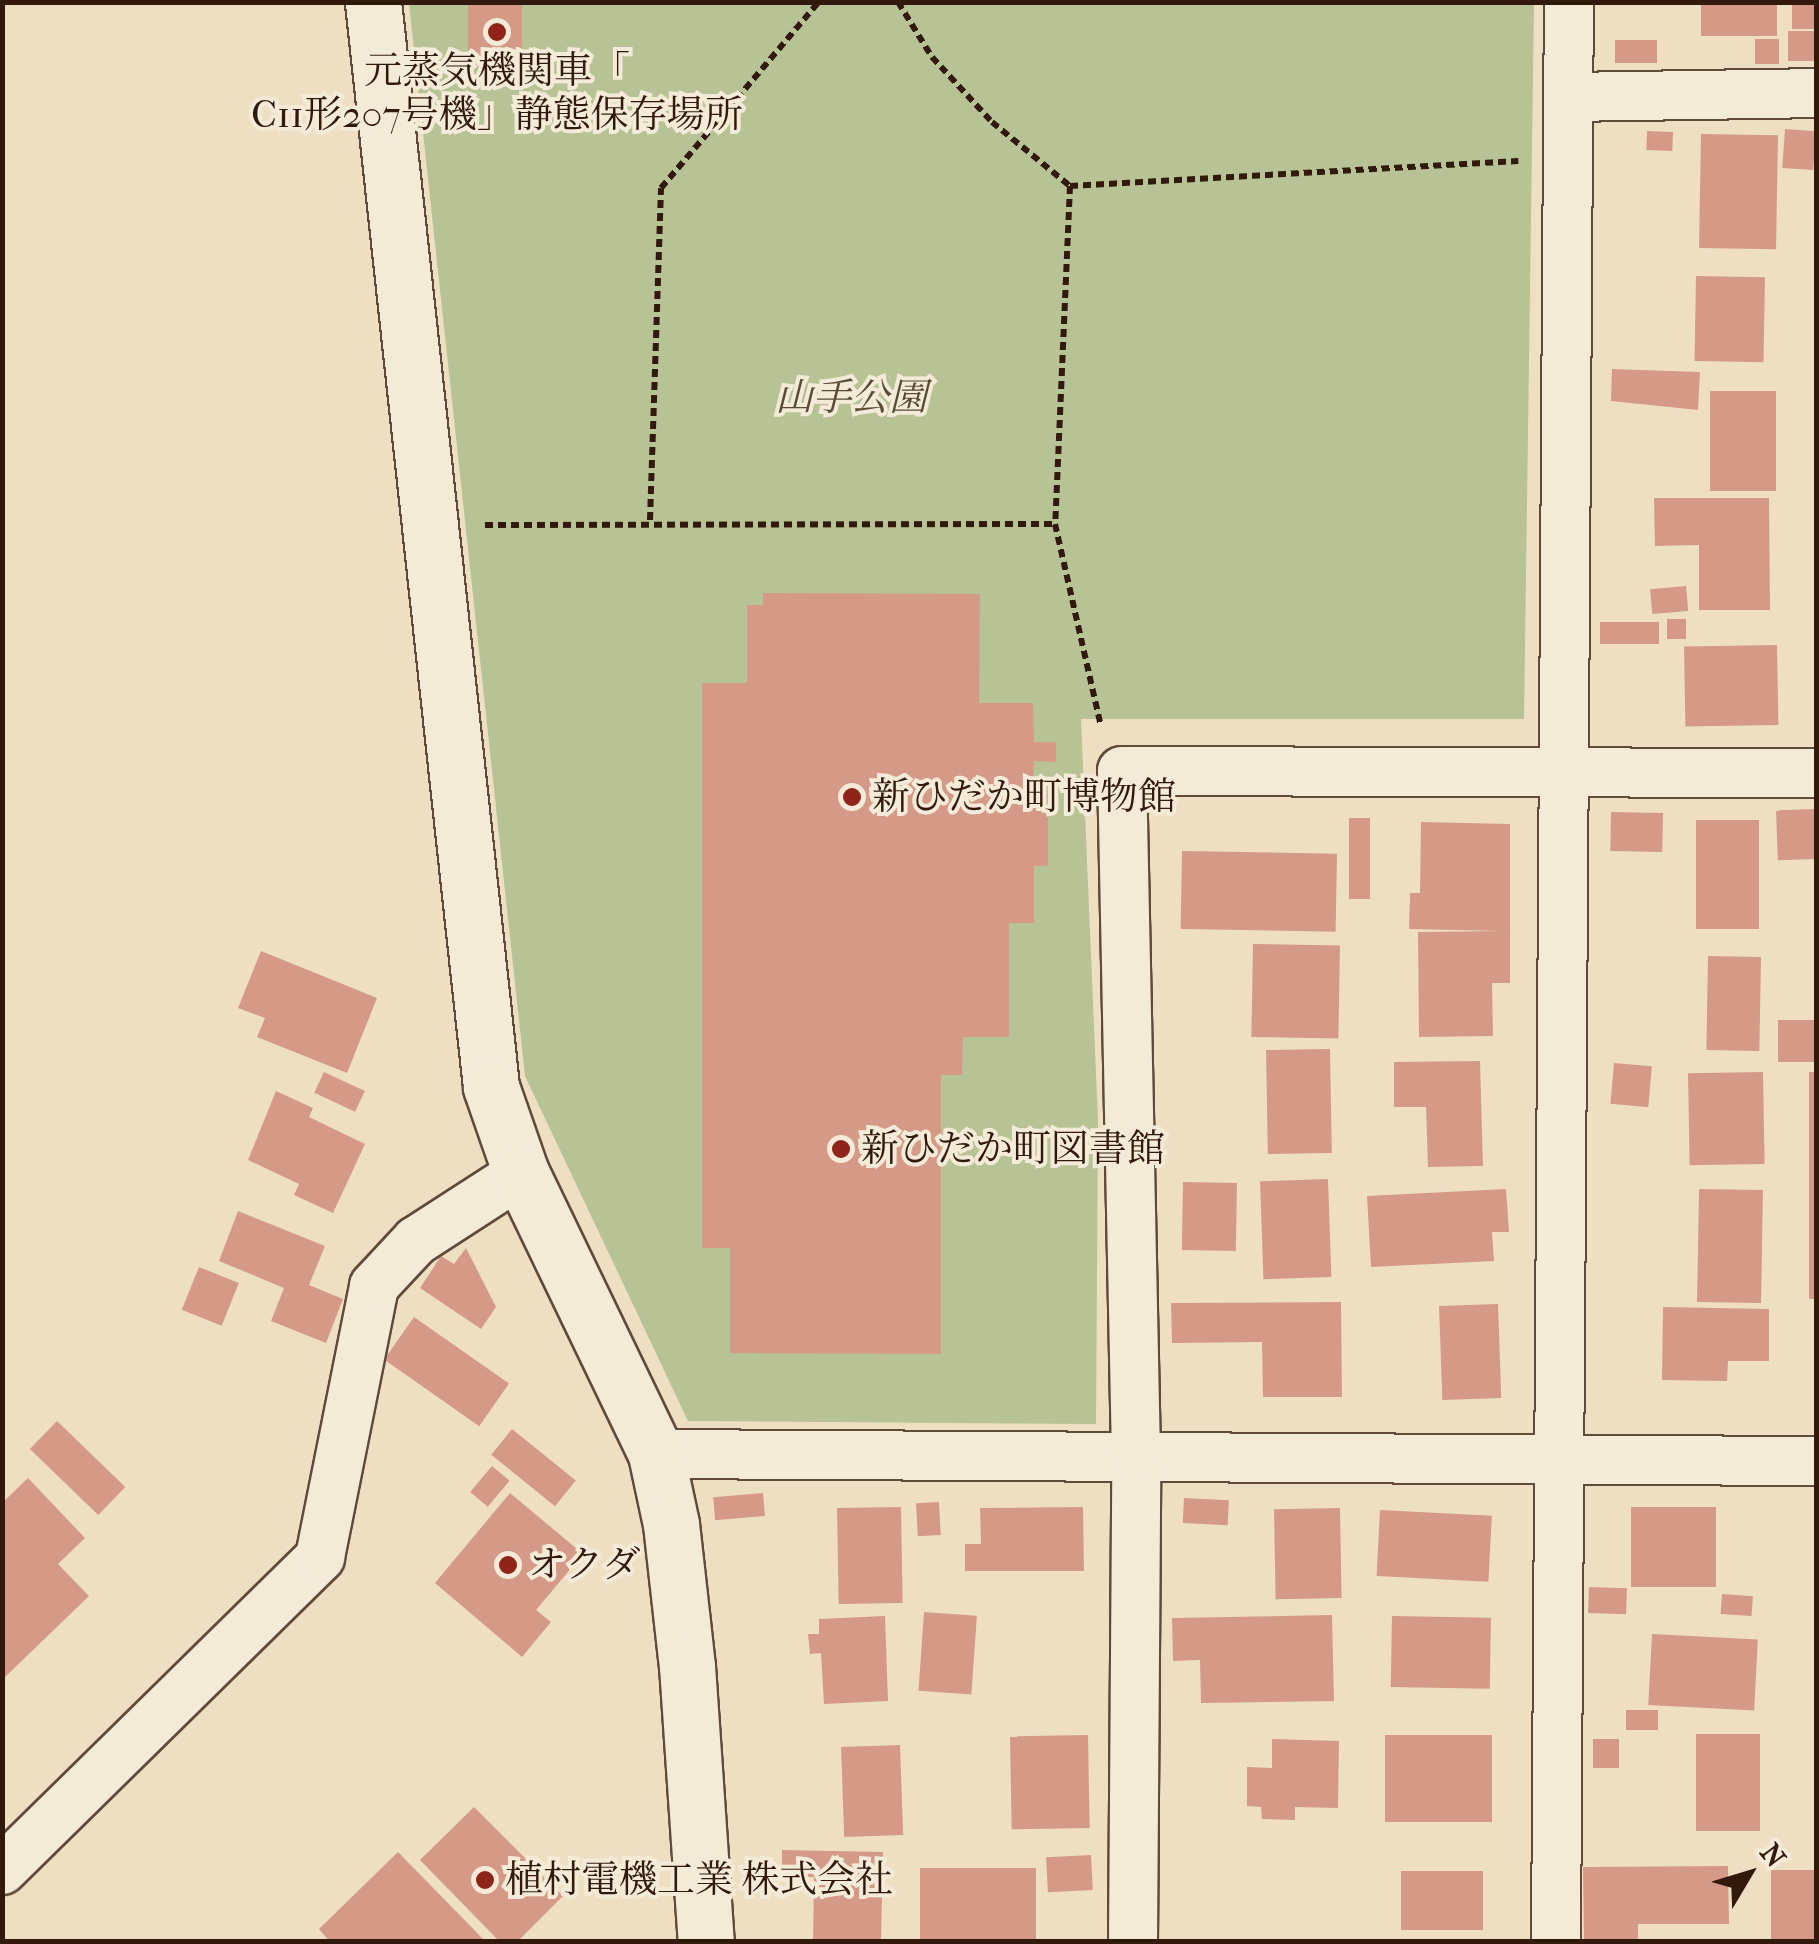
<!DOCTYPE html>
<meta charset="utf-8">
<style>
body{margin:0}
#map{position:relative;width:1819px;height:1944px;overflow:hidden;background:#eedfc3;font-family:"IM FELL French Canon","Noto Serif JP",serif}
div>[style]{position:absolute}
.green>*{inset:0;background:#b7c295}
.building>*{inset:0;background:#d49a87;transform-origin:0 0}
.path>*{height:6px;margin-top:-3px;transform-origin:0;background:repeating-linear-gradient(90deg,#31190c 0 8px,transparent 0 13px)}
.roads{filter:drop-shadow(2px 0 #604a3a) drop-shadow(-2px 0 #604a3a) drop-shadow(0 2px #604a3a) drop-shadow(0 -2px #604a3a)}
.street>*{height:48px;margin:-24px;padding:0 24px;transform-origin:24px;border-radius:24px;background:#f4ead8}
.secondary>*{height:55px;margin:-27.5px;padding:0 27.5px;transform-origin:27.5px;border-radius:27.5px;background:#f4ead8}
.dots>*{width:28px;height:28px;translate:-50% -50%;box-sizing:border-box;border:5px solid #f4ead8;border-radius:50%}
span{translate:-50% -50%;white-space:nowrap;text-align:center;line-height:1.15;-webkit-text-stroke:8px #f4ead8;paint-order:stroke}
.poi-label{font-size:38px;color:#31190c}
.left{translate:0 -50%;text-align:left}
.park-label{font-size:38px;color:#594c35;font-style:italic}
.frame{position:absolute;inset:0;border:5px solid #31190c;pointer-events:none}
.north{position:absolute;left:1699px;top:1824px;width:100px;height:100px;-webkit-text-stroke:8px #f4ead8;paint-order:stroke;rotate:52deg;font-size:28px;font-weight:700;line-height:40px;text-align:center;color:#31190c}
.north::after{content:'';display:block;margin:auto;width:35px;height:45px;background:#31190c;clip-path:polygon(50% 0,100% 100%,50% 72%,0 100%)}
</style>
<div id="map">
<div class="green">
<div style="clip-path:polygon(409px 3px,1534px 3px,1524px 719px,1081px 719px,1098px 1120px,1096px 1424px,688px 1421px,525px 1076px)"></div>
</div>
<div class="building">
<div style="left:468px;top:2px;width:54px;height:63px"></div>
<div style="left:1701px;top:2px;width:76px;height:34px"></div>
<div style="left:1792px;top:2px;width:24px;height:27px"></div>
<div style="left:1816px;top:31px;width:30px;height:28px;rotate:90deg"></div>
<div style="left:1779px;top:39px;width:25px;height:24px;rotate:90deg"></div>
<div style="left:1615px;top:40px;width:42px;height:23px"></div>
<div style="left:1785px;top:129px;width:31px;height:39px;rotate:4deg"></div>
<div style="left:1647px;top:131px;width:26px;height:19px;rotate:2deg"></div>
<div style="left:1701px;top:134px;width:77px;height:114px;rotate:1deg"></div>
<div style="left:1696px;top:276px;width:69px;height:85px;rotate:1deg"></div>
<div style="clip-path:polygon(1612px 369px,1700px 372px,1698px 410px,1611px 401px)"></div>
<div style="left:1710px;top:391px;width:66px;height:100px"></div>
<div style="clip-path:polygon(1654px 498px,1769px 498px,1770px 610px,1699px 610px,1699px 545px,1655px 546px)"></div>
<div style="left:1686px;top:586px;width:25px;height:36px;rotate:85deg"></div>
<div style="clip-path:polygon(763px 593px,980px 594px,979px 703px,1033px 703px,1034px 742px,1056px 742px,1056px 762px,1034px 761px,1033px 791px,1048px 791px,1048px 866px,1034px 866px,1034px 923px,1009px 923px,1009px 1037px,963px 1037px,962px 1075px,941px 1075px,941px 1354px,730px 1353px,730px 1248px,702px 1248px,702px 683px,747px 683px,747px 605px,763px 605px)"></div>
<div style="left:1667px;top:619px;width:19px;height:20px"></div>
<div style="left:1600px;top:622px;width:59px;height:22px"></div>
<div style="left:1777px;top:645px;width:80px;height:93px;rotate:89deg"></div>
<div style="left:1814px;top:809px;width:50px;height:38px;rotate:88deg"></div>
<div style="left:1611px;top:812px;width:52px;height:39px;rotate:1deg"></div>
<div style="left:1349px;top:818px;width:21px;height:81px"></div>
<div style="left:1696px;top:820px;width:63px;height:109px"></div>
<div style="clip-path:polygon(1421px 822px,1510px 824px,1510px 983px,1492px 983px,1493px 1036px,1419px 1037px,1418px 932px,1503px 931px,1409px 929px,1410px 893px,1420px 893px)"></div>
<div style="left:1182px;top:851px;width:155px;height:78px;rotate:1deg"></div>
<div style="left:1253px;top:944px;width:87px;height:93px;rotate:1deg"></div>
<div style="clip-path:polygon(261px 951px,377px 998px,347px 1073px,257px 1037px,265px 1018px,238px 1008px)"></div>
<div style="left:1708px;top:956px;width:53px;height:94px;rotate:1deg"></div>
<div style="left:1816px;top:1020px;width:42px;height:38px;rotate:90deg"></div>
<div style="left:1330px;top:1049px;width:104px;height:64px;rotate:89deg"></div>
<div style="clip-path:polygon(1480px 1061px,1483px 1166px,1428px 1167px,1426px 1107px,1394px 1107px,1394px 1062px)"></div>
<div style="left:1614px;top:1063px;width:38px;height:41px;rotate:5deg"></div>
<div style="left:324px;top:1072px;width:45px;height:23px;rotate:25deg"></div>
<div style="left:1763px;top:1072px;width:92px;height:75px;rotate:89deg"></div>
<div style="left:1809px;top:1072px;width:7px;height:227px"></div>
<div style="clip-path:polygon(276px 1091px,313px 1108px,309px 1117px,365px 1144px,333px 1213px,294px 1195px,299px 1184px,248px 1160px)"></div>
<div style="left:1328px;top:1179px;width:98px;height:68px;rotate:88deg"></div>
<div style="left:1183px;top:1182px;width:54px;height:68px;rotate:1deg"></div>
<div style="clip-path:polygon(1506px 1189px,1509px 1232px,1492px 1232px,1494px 1261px,1371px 1267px,1367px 1196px)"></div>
<div style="left:1699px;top:1189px;width:64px;height:113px;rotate:1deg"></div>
<div style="clip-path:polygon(238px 1211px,325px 1246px,309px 1285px,343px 1299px,326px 1343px,271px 1321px,284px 1288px,219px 1261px)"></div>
<div style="clip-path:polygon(466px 1248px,496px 1307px,481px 1329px,420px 1288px,441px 1256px,454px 1264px)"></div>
<div style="left:199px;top:1267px;width:43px;height:46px;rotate:22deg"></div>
<div style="clip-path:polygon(1341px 1302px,1342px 1397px,1263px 1397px,1262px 1342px,1172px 1343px,1171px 1303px)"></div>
<div style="left:1498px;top:1304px;width:94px;height:59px;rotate:88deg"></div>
<div style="clip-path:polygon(1663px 1307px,1769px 1309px,1769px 1361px,1728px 1361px,1727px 1381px,1662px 1380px)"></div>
<div style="left:414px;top:1317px;width:116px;height:52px;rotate:35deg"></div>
<div style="left:57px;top:1421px;width:95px;height:39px;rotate:44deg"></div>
<div style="left:512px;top:1429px;width:82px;height:33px;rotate:39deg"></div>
<div style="left:492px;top:1466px;width:23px;height:34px;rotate:40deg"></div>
<div style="clip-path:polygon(28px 1478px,85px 1538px,58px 1564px,89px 1596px,2px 1680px,2px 1503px)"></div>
<div style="clip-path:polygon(510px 1493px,583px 1554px,536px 1610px,551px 1622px,522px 1657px,435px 1583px)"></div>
<div style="left:763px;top:1493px;width:23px;height:50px;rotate:85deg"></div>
<div style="left:1184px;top:1498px;width:45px;height:25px;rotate:3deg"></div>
<div style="left:939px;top:1502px;width:33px;height:23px;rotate:87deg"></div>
<div style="left:901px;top:1507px;width:96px;height:64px;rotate:89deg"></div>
<div style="clip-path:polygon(1083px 1507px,1084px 1571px,965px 1571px,965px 1544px,981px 1544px,980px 1508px)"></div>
<div style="left:1631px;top:1507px;width:85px;height:80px"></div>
<div style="left:1340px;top:1508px;width:90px;height:66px;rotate:89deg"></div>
<div style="left:1380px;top:1510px;width:112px;height:66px;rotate:3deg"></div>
<div style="left:1589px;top:1587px;width:38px;height:26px;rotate:2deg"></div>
<div style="left:1722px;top:1594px;width:31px;height:20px;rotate:4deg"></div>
<div style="left:924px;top:1612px;width:53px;height:79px;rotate:4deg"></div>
<div style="clip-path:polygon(1332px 1615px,1334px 1701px,1201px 1703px,1200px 1660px,1173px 1661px,1172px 1618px)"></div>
<div style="clip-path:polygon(885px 1616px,888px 1701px,824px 1704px,821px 1653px,810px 1654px,808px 1634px,819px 1634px,819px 1619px)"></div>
<div style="left:1392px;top:1616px;width:99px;height:71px;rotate:1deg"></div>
<div style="left:1652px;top:1634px;width:106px;height:71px;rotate:3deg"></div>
<div style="left:1658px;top:1710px;width:20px;height:32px;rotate:90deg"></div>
<div style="left:1696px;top:1734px;width:64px;height:97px"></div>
<div style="left:1088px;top:1735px;width:93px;height:78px;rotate:89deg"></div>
<div style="left:1385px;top:1735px;width:107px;height:87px"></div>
<div style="clip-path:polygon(1272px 1739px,1339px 1741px,1338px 1808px,1295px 1807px,1295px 1820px,1262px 1819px,1261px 1807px,1247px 1806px,1247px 1767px,1272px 1768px)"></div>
<div style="left:1619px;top:1739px;width:29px;height:26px;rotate:90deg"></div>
<div style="left:900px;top:1745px;width:90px;height:59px;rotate:88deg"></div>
<div style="clip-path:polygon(474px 1807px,563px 1896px,517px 1942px,500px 1942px,420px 1860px)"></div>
<div style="clip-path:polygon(782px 1850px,883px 1852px,881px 1942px,813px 1942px,814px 1877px,782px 1876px)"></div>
<div style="clip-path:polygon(398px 1852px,486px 1942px,330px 1942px,319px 1929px)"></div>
<div style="left:1091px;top:1855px;width:35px;height:45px;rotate:87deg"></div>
<div style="clip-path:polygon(1728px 1866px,1729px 1924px,1638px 1924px,1638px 1942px,1584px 1942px,1583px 1867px)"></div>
<div style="left:920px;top:1868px;width:116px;height:74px"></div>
<div style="left:1771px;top:1870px;width:45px;height:72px"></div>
<div style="left:1401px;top:1871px;width:82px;height:59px"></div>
</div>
<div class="path">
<div style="left:898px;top:2px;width:65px;rotate:58.3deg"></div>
<div style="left:932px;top:57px;width:88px;rotate:47.3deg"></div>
<div style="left:992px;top:122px;width:101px;rotate:39.4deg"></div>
<div style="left:1070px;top:186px;width:338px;rotate:92.5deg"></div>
<div style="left:1070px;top:186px;width:449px;rotate:-3.2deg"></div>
<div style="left:650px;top:520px;width:332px;rotate:-88.1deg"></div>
<div style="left:661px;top:188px;width:244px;rotate:-49.7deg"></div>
<div style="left:485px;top:525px;width:570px;rotate:-0.1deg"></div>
<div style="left:1055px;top:524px;width:207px;rotate:77.2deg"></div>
<div style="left:2px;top:1941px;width:1px;rotate:45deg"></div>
</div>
<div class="roads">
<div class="street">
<div style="left:1568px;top:97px;width:248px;rotate:-0.9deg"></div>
<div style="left:656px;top:1454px;width:1160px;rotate:0.35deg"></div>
<div style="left:2px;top:1870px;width:446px;rotate:-44.5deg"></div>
<div style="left:320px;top:1557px;width:276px;rotate:-78.7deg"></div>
<div style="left:374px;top:1286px;width:62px;rotate:-47deg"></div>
<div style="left:416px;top:1241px;width:125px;rotate:-32.9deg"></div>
<div style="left:1133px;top:1942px;width:487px;rotate:-89.6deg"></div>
<div style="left:1136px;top:1455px;width:684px;rotate:-91.17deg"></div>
<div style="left:1122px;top:771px;width:694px;rotate:0.17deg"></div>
<div style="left:1556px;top:1942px;width:1940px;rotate:-89.62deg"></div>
</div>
<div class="secondary">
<div style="left:373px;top:2px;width:1091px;rotate:83.79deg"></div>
<div style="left:491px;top:1087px;width:91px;rotate:70.8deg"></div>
<div style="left:521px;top:1173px;width:312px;rotate:64.3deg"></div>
<div style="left:656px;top:1454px;width:72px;rotate:77.9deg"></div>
<div style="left:671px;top:1524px;width:143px;rotate:83.6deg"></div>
<div style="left:687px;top:1666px;width:277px;rotate:86.1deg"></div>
</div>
</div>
<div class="dots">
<div style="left:497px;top:32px;background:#8f2418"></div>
<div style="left:852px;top:797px;background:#8f2418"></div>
<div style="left:841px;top:1149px;background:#8f2418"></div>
<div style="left:508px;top:1565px;background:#8f2418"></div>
<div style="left:485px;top:1880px;background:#8f2418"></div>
</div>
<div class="poi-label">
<span style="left:497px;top:93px">元蒸気機関車「<br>C11形207号機」静態保存場所</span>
<span class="left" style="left:872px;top:797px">新ひだか町博物館</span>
<span class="left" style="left:861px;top:1149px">新ひだか町図書館</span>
<span class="left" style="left:528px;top:1565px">オクダ</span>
<span class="left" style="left:505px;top:1880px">植村電機工業 株式会社</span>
</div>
<div class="park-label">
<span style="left:851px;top:398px">山手公園</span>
</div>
<div class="frame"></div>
<div class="north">N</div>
</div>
